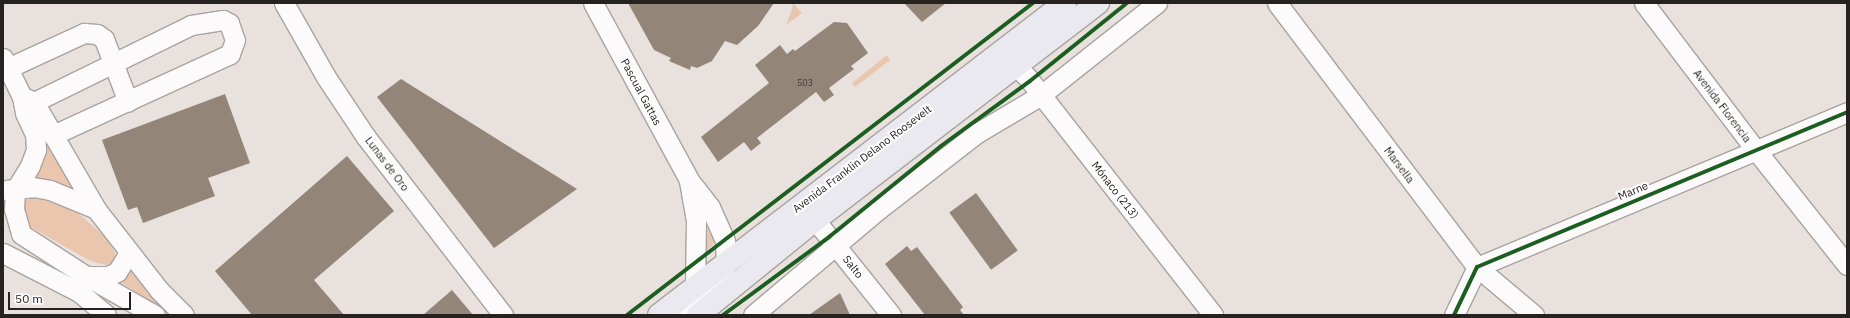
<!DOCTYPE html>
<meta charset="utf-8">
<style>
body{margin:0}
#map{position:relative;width:1850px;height:318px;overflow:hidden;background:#e8e1dd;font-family:"IBM Plex Sans",sans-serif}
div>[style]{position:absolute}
.green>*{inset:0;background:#ebc6ae}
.building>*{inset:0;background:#938578;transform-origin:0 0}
.roads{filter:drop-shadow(1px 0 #a9a3a0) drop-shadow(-1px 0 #a9a3a0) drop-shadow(0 1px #a9a3a0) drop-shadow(0 -1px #a9a3a0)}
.minor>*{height:19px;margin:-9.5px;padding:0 9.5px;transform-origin:9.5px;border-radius:9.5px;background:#fcfafa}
.major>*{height:22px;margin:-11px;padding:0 11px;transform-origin:11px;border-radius:11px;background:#eae9f0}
.cycleway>*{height:4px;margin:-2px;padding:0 2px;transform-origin:2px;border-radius:2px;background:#1b5e20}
span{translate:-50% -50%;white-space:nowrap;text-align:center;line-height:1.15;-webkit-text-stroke:4px #fff;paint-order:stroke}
.number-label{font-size:9px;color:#413b35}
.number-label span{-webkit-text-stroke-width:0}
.street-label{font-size:11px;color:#26221f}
.frame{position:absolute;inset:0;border:4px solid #26221f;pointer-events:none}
.scale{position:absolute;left:8px;top:292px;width:123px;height:18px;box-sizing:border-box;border:2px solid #26221f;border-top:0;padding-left:5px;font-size:12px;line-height:14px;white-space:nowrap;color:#26221f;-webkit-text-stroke:3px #fff;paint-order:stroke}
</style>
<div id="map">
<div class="green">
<div style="clip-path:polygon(793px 3px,802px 13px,786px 25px,792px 9px)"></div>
<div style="clip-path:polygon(887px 55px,890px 60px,855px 87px,852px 83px)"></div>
<div style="clip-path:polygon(42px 133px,74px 190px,57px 182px,30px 180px)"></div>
<div style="clip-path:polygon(33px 196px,65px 202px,108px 239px,117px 258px,110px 266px,90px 261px,26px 224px,22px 203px)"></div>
<div style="clip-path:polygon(704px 222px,715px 243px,702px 254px)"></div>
<div style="clip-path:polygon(130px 267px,172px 315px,119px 281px,125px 277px)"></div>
</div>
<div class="building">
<div style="clip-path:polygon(628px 3px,774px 3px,758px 26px,737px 45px,725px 41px,712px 61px,697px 68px,691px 66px,690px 70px,669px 61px,671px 58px,654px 50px)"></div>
<div style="clip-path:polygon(904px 3px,946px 3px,922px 22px)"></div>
<div style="clip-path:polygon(834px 22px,847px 23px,868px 53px,851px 66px,854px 69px,829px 88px,834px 95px,824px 102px,816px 92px,757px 138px,761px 143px,751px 151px,744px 142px,718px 162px,701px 137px,769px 83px,755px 65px,780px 45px,787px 54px,793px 49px,795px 51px)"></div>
<div style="clip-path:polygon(401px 79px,577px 189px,494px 248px,377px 97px)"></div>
<div style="clip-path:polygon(225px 94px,250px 163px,208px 178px,215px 196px,143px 223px,137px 207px,128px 210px,102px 140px)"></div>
<div style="clip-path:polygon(347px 156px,394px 211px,314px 280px,344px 315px,252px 315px,215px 271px)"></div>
<div style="left:976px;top:193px;width:71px;height:33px;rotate:54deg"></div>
<div style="clip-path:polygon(907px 246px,911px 251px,917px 247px,963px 307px,960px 310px,964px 315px,925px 315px,885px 264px)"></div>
<div style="clip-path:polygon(452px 290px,473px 315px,423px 315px)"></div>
<div style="clip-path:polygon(840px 293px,850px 315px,809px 315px)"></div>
</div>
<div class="roads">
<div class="minor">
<div style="left:284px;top:3px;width:85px;rotate:60.4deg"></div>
<div style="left:326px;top:77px;width:72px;rotate:56.3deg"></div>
<div style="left:366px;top:137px;width:225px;rotate:52.4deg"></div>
<div style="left:593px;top:3px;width:201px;rotate:61.5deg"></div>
<div style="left:689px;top:180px;width:34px;rotate:52deg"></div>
<div style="left:710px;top:207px;width:36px;rotate:66deg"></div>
<div style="left:725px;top:240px;width:23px;rotate:88deg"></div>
<div style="left:726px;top:263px;width:19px;rotate:106deg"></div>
<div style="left:721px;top:281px;width:8px;rotate:120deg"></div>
<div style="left:717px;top:288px;width:42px;rotate:139.8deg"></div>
<div style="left:1277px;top:3px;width:331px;rotate:52.9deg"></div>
<div style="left:1477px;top:267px;width:75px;rotate:40.1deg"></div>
<div style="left:1644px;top:3px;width:183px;rotate:52.8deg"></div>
<div style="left:1755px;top:149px;width:148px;rotate:51.6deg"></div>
<div style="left:3px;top:58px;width:43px;rotate:64deg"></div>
<div style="left:22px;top:97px;width:16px;rotate:79deg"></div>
<div style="left:25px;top:113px;width:23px;rotate:65deg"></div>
<div style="left:35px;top:134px;width:16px;rotate:86deg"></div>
<div style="left:36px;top:150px;width:17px;rotate:111deg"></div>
<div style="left:30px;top:166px;width:28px;rotate:122deg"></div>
<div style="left:15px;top:190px;width:19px;rotate:93deg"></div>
<div style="left:14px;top:209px;width:26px;rotate:74deg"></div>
<div style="left:21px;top:234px;width:77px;rotate:32.9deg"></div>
<div style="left:86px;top:276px;width:79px;rotate:29.5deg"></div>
<div style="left:1016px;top:66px;width:17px;rotate:45deg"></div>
<div style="left:1028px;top:78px;width:301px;rotate:52deg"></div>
<div style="left:8px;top:68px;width:84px;rotate:-24.7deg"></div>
<div style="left:84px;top:33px;width:13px;rotate:4deg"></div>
<div style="left:97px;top:34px;width:9px;rotate:36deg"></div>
<div style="left:104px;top:39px;width:67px;rotate:69.1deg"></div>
<div style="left:23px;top:97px;width:12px;rotate:24deg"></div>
<div style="left:34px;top:102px;width:124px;rotate:59.9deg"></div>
<div style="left:96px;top:209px;width:103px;rotate:52.1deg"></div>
<div style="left:159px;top:290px;width:35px;rotate:45deg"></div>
<div style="left:34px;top:102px;width:175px;rotate:-26.1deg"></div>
<div style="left:191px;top:25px;width:32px;rotate:-9deg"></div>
<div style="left:223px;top:20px;width:7px;rotate:27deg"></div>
<div style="left:229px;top:23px;width:18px;rotate:71deg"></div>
<div style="left:235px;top:40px;width:15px;rotate:110deg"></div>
<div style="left:230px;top:54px;width:195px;rotate:155.4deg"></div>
<div style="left:689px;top:181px;width:41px;rotate:80.1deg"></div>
<div style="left:696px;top:221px;width:66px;rotate:90.9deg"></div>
<div style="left:6px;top:190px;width:27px;rotate:-6deg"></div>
<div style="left:33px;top:187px;width:17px;rotate:10deg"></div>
<div style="left:50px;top:190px;width:50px;rotate:22.4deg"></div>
<div style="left:815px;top:220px;width:122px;rotate:51.3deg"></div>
<div style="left:3px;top:253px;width:85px;rotate:27.2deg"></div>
<div style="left:86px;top:276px;width:22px"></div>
<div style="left:108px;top:276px;width:10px;rotate:-24deg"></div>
<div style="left:117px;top:272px;width:22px;rotate:-58deg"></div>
<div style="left:84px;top:281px;width:12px;rotate:114deg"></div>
<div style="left:79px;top:292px;width:35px;rotate:40deg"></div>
<div style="left:753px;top:315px;width:165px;rotate:-40.1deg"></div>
<div style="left:879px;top:209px;width:124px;rotate:-37.8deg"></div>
<div style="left:977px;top:133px;width:74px;rotate:-30.7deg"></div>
<div style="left:1041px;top:95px;width:148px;rotate:-38.4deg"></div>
<div style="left:1454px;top:315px;width:53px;rotate:-64.4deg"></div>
<div style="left:1477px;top:267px;width:401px;rotate:-22.7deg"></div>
</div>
<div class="major">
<div style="left:659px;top:315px;width:512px;rotate:-37.54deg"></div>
<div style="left:698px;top:315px;width:151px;rotate:-39.1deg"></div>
<div style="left:815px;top:220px;width:357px;rotate:-37.5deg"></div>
</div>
</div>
<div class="cycleway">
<div style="left:627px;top:315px;width:512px;rotate:-37.54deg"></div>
<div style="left:723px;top:315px;width:132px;rotate:-36.3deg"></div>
<div style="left:829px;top:237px;width:144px;rotate:-39.1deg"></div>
<div style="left:941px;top:146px;width:110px;rotate:-36.1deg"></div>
<div style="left:1030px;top:81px;width:124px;rotate:-38.8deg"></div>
<div style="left:1454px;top:315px;width:53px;rotate:-64.4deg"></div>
<div style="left:1477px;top:267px;width:401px;rotate:-22.7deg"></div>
</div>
<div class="number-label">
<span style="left:805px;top:83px">503</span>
</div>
<div class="street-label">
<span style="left:641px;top:92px;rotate:62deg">Pascual Gattas</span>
<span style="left:1722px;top:106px;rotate:53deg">Avenida Florencia</span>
<span style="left:862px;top:159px;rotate:-37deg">Avenida Franklin Delano Roosevelt</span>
<span style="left:387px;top:164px;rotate:53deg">Lunas de Oro</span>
<span style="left:1399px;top:165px;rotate:53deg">Marsella</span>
<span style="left:1115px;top:190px;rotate:52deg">Mónaco (213)</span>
<span style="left:1633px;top:191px;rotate:-23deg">Marne</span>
<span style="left:853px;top:267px;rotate:52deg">Salto</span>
</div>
<div class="frame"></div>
<div class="scale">50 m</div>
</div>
